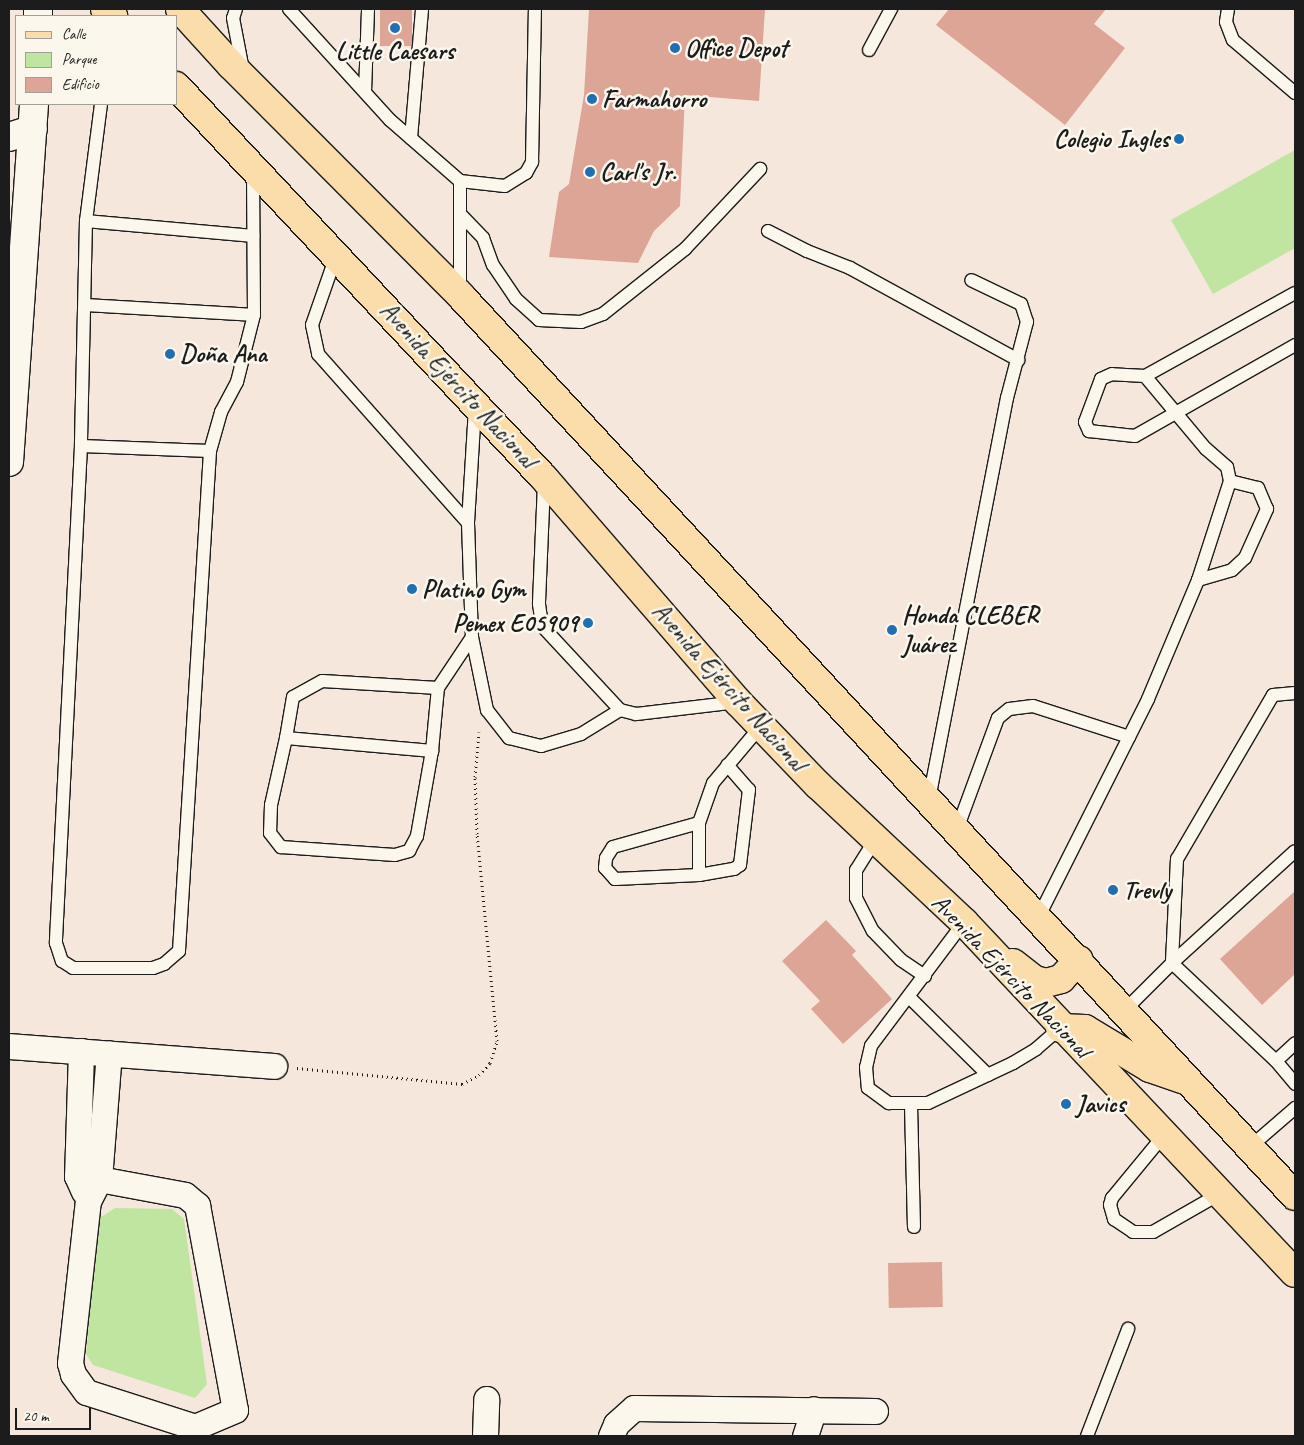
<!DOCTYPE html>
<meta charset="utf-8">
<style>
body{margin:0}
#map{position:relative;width:1304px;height:1445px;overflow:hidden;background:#f5e7db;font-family:Caveat,sans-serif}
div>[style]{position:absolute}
.green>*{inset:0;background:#c0e5a0}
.building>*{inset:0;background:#dda595;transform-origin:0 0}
.path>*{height:3px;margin-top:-1.5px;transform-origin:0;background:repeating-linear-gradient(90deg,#1c1c1c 0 1px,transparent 0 5px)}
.roads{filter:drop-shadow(1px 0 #1c1c1c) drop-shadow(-1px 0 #1c1c1c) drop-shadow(0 1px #1c1c1c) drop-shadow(0 -1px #1c1c1c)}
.lane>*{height:12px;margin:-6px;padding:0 6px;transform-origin:6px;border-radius:6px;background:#fbf7ec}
.street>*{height:25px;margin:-12.5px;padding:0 12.5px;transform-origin:12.5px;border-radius:12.5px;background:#fbf7ec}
.secondary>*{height:28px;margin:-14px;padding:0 14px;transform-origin:14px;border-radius:14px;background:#fbf7ec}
.primary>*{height:28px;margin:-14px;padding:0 14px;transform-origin:14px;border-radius:14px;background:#faddab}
.dots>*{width:14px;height:14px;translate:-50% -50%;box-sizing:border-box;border:2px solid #fbf7ec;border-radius:50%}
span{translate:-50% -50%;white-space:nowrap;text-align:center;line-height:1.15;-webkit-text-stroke:5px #fbf7ec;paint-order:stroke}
.poi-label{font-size:25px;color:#1c1c1c;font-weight:700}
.left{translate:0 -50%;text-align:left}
.right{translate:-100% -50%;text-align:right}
.street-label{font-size:25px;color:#1c1c1c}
.frame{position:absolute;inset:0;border:10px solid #1c1c1c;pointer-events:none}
.legend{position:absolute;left:15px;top:15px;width:162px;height:90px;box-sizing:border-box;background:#fbf7ec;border:1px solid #a29f99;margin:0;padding:6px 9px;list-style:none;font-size:15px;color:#1c1c1c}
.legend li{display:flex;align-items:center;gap:10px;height:25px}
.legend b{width:25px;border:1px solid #a29f99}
.scale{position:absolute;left:15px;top:1408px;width:76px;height:22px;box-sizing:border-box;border:2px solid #1c1c1c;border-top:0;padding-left:6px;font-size:15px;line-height:18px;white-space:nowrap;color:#1c1c1c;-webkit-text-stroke:4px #fbf7ec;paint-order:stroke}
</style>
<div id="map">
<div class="green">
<div style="clip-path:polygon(1295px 150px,1295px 248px,1213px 294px,1171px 220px)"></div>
<div style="clip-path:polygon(115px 1208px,172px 1209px,184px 1219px,207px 1384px,195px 1398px,93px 1365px,86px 1354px,98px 1219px)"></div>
</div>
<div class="building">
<div style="left:380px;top:9px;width:32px;height:37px"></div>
<div style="clip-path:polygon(589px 9px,765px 9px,759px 101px,685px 95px,680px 206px,654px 231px,638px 263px,549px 257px,559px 192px,569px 184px,584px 95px)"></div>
<div style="clip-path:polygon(949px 9px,1106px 9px,1094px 24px,1125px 48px,1065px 125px,936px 25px)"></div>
<div style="clip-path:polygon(1295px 891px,1295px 974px,1262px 1005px,1220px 959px)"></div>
<div style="clip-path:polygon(826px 920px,856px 951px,852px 955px,892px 999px,843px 1044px,811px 1009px,820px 1001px,782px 961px)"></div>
<div style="left:942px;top:1262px;width:45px;height:54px;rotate:89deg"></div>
</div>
<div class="path">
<div style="left:297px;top:1068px;width:166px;rotate:5.5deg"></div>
<div style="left:462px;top:1084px;width:19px;rotate:-28deg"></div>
<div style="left:479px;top:1075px;width:16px;rotate:-47deg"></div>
<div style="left:490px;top:1063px;width:23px;rotate:-72deg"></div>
<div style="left:497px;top:1041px;width:208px;rotate:-95.5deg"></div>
<div style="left:477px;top:834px;width:57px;rotate:-92deg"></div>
<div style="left:475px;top:777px;width:45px;rotate:-84.9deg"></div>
</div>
<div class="roads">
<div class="lane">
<div style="left:236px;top:9px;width:9px;rotate:108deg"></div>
<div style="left:233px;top:18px;width:53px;rotate:79.1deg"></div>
<div style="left:289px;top:9px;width:150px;rotate:47.7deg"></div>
<div style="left:390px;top:120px;width:93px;rotate:41.1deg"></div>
<div style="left:460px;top:181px;width:45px;rotate:6.3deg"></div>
<div style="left:505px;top:186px;width:25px;rotate:-32deg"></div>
<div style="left:526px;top:173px;width:13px;rotate:-61deg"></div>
<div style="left:532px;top:162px;width:153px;rotate:-88.9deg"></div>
<div style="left:1228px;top:9px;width:13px;rotate:99deg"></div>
<div style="left:1226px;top:22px;width:19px;rotate:69deg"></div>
<div style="left:1233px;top:40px;width:82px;rotate:40.5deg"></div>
<div style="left:869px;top:50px;width:47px;rotate:-61.8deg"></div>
<div style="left:365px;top:92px;width:83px;rotate:-87.9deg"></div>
<div style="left:101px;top:104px;width:118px;rotate:97.3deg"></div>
<div style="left:86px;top:221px;width:225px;rotate:91.3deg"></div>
<div style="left:81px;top:446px;width:498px;rotate:92.9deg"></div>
<div style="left:56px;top:943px;width:19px;rotate:72deg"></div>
<div style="left:62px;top:961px;width:13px;rotate:32deg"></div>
<div style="left:73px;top:968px;width:80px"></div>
<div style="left:153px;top:968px;width:12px;rotate:-20deg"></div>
<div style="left:164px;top:964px;width:20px;rotate:-41deg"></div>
<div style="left:179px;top:951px;width:501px;rotate:-86.45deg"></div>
<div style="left:210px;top:451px;width:41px;rotate:-74.2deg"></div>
<div style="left:221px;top:412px;width:34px;rotate:-62deg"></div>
<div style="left:237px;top:382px;width:69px;rotate:-75.8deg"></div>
<div style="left:254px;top:315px;width:143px;rotate:-90.4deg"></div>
<div style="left:411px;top:138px;width:129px;rotate:-85.1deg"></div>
<div style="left:460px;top:181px;width:111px;rotate:90deg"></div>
<div style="left:461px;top:215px;width:32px;rotate:46deg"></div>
<div style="left:483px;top:238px;width:29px;rotate:70deg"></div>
<div style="left:493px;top:265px;width:41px;rotate:55.9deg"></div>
<div style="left:516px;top:299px;width:31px;rotate:42deg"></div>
<div style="left:539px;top:320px;width:42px;rotate:2.7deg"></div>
<div style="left:581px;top:322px;width:23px;rotate:-20deg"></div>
<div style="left:603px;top:314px;width:105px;rotate:-38.4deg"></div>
<div style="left:685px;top:249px;width:110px;rotate:-46.8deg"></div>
<div style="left:86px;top:221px;width:168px;rotate:5.1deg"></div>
<div style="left:768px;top:231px;width:44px;rotate:27.1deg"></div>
<div style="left:807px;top:251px;width:46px;rotate:21.6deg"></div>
<div style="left:850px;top:268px;width:192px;rotate:28.7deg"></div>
<div style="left:336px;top:256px;width:73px;rotate:109.2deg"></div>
<div style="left:312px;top:325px;width:30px;rotate:78deg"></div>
<div style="left:318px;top:354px;width:226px;rotate:48.4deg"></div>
<div style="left:87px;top:305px;width:167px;rotate:3.4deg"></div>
<div style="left:1145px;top:376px;width:33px;rotate:-177deg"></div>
<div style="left:1112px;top:374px;width:12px;rotate:156deg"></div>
<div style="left:1101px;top:379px;width:46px;rotate:110.4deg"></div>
<div style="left:1085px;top:422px;width:10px;rotate:66deg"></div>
<div style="left:1089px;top:431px;width:46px;rotate:6.2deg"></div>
<div style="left:1135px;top:436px;width:184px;rotate:-29.6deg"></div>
<div style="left:475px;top:408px;width:115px;rotate:93.5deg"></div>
<div style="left:468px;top:523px;width:114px;rotate:88deg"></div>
<div style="left:472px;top:637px;width:75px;rotate:78.4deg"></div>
<div style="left:487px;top:710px;width:36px;rotate:52deg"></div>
<div style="left:509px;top:738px;width:33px;rotate:14deg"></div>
<div style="left:541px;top:746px;width:42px;rotate:-16.7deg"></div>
<div style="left:581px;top:734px;width:46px;rotate:-31.6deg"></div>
<div style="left:81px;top:446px;width:129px;rotate:2.2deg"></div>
<div style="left:544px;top:483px;width:121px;rotate:92.4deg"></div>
<div style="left:539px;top:604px;width:22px;rotate:82deg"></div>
<div style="left:542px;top:626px;width:115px;rotate:47.1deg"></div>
<div style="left:620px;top:710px;width:16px;rotate:14deg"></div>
<div style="left:636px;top:714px;width:103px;rotate:-6.7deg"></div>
<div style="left:1198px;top:580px;width:35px;rotate:-16deg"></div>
<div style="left:1232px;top:570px;width:18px;rotate:-43deg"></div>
<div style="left:1245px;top:558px;width:54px;rotate:-65.8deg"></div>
<div style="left:1267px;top:509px;width:23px;rotate:-113deg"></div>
<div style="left:1258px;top:488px;width:29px;rotate:-166deg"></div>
<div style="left:438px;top:688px;width:116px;rotate:-176.5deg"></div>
<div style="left:322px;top:681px;width:33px;rotate:151deg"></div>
<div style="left:293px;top:697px;width:42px;rotate:99.7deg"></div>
<div style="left:286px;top:738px;width:147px;rotate:5.1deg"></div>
<div style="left:432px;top:751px;width:63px;rotate:-84.6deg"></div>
<div style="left:438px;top:688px;width:61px;rotate:-56.3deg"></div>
<div style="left:1295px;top:693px;width:22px;rotate:175deg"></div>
<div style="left:1273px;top:695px;width:190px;rotate:120.3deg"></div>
<div style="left:1177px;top:859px;width:104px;rotate:92.8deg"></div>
<div style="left:1172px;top:963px;width:143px;rotate:43.3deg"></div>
<div style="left:1276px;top:1061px;width:26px;rotate:-43deg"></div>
<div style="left:286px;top:738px;width:69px;rotate:102.6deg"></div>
<div style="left:271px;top:805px;width:28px;rotate:92deg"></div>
<div style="left:270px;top:833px;width:18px;rotate:52deg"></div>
<div style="left:281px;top:847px;width:114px;rotate:4deg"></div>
<div style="left:395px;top:855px;width:15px;rotate:-16deg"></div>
<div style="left:409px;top:851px;width:17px;rotate:-62deg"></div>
<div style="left:417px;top:836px;width:86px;rotate:-80deg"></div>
<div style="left:929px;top:799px;width:409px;rotate:-79deg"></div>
<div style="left:1007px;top:398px;width:79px;rotate:-75.3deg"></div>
<div style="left:1027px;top:322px;width:19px;rotate:-108deg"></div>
<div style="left:1021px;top:304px;width:55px;rotate:-154.4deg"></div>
<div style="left:699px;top:823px;width:52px;rotate:90deg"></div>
<div style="left:699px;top:875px;width:36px;rotate:-10deg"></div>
<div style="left:734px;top:869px;width:7px;rotate:-34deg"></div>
<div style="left:740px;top:865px;width:76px;rotate:-83.2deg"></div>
<div style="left:749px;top:790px;width:33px;rotate:-131deg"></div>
<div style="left:956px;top:832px;width:121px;rotate:-69.8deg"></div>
<div style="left:998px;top:718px;width:14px;rotate:-39deg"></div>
<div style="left:1009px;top:709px;width:24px;rotate:-7deg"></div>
<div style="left:1033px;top:706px;width:101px;rotate:17.9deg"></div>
<div style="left:875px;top:840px;width:36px;rotate:122deg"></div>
<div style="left:856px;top:870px;width:28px;rotate:90deg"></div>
<div style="left:856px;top:898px;width:37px;rotate:63deg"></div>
<div style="left:873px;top:931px;width:40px;rotate:46deg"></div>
<div style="left:901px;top:960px;width:29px;rotate:34deg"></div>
<div style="left:699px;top:875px;width:84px;rotate:177.3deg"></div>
<div style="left:615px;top:879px;width:15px;rotate:-132deg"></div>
<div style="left:605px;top:868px;width:10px;rotate:-84deg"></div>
<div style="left:606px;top:858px;width:13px;rotate:-58deg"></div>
<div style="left:613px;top:847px;width:89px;rotate:-15.6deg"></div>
<div style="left:699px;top:823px;width:42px;rotate:-70.7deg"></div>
<div style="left:713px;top:783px;width:75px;rotate:-49.9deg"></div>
<div style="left:1038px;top:918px;width:245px;rotate:-63.3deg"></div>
<div style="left:1148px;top:699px;width:129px;rotate:-67.2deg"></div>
<div style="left:1198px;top:580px;width:104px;rotate:-72.1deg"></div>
<div style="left:1230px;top:481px;width:14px;rotate:-102deg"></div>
<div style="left:1227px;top:467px;width:28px;rotate:-139deg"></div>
<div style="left:1206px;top:449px;width:95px;rotate:-129.9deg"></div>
<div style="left:1145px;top:376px;width:171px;rotate:-29deg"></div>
<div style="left:964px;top:922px;width:155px;rotate:126.9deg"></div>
<div style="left:871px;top:1046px;width:22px;rotate:103deg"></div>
<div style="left:866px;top:1067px;width:21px;rotate:85deg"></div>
<div style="left:868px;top:1088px;width:26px;rotate:36deg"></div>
<div style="left:889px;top:1103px;width:39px"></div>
<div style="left:928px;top:1103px;width:94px;rotate:-25.2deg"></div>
<div style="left:1013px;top:1063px;width:27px;rotate:-31deg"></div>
<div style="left:1036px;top:1049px;width:32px;rotate:-41deg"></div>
<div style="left:909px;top:997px;width:111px;rotate:44.6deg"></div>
<div style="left:1124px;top:1011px;width:68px;rotate:-45deg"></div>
<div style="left:1172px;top:963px;width:166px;rotate:-42.3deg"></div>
<div style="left:1276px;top:1061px;width:30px;rotate:50deg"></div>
<div style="left:911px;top:1105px;width:122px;rotate:88.6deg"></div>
<div style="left:1164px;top:1135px;width:82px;rotate:129.5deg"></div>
<div style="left:1112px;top:1198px;width:7px;rotate:106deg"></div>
<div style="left:1110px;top:1205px;width:15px;rotate:74deg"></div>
<div style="left:1114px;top:1219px;width:23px;rotate:34deg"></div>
<div style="left:1133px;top:1232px;width:20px"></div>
<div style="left:1153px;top:1232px;width:78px;rotate:-29.8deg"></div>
<div style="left:1250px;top:1147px;width:60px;rotate:-40.9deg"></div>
<div style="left:1087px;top:1436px;width:115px;rotate:-69deg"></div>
</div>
<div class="street">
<div style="left:9px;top:1046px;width:266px;rotate:4.3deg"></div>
<div style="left:81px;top:1051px;width:125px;rotate:91.8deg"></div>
<div style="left:77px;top:1176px;width:17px;rotate:66deg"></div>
<div style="left:77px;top:1176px;width:22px;rotate:8deg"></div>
<div style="left:99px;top:1179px;width:87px;rotate:10.5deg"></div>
<div style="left:185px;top:1195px;width:16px;rotate:40deg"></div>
<div style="left:197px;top:1205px;width:208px;rotate:79.5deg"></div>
<div style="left:235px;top:1410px;width:43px;rotate:157deg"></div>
<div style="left:195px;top:1427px;width:114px;rotate:-162.2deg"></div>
<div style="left:86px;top:1392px;width:22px;rotate:-126deg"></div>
<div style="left:73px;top:1374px;width:11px;rotate:-105deg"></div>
<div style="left:70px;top:1363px;width:163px;rotate:-83.7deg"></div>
<div style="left:88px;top:1201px;width:25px;rotate:-63deg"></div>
<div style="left:99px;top:1179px;width:126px;rotate:-85.5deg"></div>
<div style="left:485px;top:1436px;width:37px;rotate:-88deg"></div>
<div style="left:611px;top:1436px;width:13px;rotate:-67deg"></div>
<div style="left:616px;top:1424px;width:24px;rotate:-42deg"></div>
<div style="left:634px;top:1408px;width:241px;rotate:0.7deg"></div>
<div style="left:805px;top:1436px;width:28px;rotate:-72deg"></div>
</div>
<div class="secondary">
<div style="left:38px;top:16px;width:7px;rotate:-90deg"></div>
<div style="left:9px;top:137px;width:25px;rotate:-18deg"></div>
<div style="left:9px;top:462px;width:359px;rotate:-86deg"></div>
</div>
<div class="primary">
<div style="left:105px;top:9px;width:11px;rotate:41deg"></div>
<div style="left:180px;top:9px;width:76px;rotate:47.7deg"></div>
<div style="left:231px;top:65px;width:325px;rotate:45.1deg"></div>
<div style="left:460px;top:295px;width:1228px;rotate:47.18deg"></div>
<div style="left:176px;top:86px;width:538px;rotate:46.81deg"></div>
<div style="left:544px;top:478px;width:296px;rotate:49.1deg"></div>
<div style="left:738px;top:702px;width:115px;rotate:46.1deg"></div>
<div style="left:818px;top:785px;width:200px;rotate:43.2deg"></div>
<div style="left:964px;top:922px;width:482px;rotate:46.7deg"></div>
<div style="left:1013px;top:963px;width:28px;rotate:38deg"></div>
<div style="left:1035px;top:980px;width:11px;rotate:15deg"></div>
<div style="left:1046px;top:983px;width:16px;rotate:-15deg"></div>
<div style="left:1061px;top:979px;width:26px;rotate:-47deg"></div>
<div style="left:1060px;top:1028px;width:25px;rotate:2deg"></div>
<div style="left:1085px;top:1029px;width:76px;rotate:31deg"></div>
<div style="left:1150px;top:1068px;width:36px;rotate:19deg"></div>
</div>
</div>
<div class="dots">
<div style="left:395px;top:28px;background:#1f6fb2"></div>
<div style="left:675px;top:48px;background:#1f6fb2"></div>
<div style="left:592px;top:99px;background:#1f6fb2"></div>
<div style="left:1179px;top:139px;background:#1f6fb2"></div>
<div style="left:590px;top:172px;background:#1f6fb2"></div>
<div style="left:170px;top:354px;background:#1f6fb2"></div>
<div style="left:412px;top:589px;background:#1f6fb2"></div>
<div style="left:588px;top:623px;background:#1f6fb2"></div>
<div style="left:892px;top:630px;background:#1f6fb2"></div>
<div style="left:1113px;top:890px;background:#1f6fb2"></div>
<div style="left:1066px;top:1104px;background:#1f6fb2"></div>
</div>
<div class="poi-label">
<span class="left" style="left:685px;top:48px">Office Depot</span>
<span style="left:395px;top:51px">Little Caesars</span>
<span class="left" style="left:602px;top:99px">Farmahorro</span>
<span class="right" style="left:1169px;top:139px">Colegio Ingles</span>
<span class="left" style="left:600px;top:172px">Carl's Jr.</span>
<span class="left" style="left:180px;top:354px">Doña Ana</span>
<span class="left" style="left:422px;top:589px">Platino Gym</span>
<span class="left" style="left:902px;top:630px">Honda CLEBER<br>Juárez</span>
<span class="right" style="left:578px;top:623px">Pemex E05909</span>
<span class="left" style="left:1123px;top:890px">Trevly</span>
<span class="left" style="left:1076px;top:1104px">Javics</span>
</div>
<div class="street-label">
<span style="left:458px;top:385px;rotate:47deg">Avenida Ejército Nacional</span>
<span style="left:729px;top:687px;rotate:48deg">Avenida Ejército Nacional</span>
<span style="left:1011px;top:976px;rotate:46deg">Avenida Ejército Nacional</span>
</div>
<div class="frame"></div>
<ul class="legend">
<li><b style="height:6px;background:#faddab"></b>Calle</li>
<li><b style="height:14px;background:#c0e5a0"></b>Parque</li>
<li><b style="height:14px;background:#dda595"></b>Edificio</li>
</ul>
<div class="scale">20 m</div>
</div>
